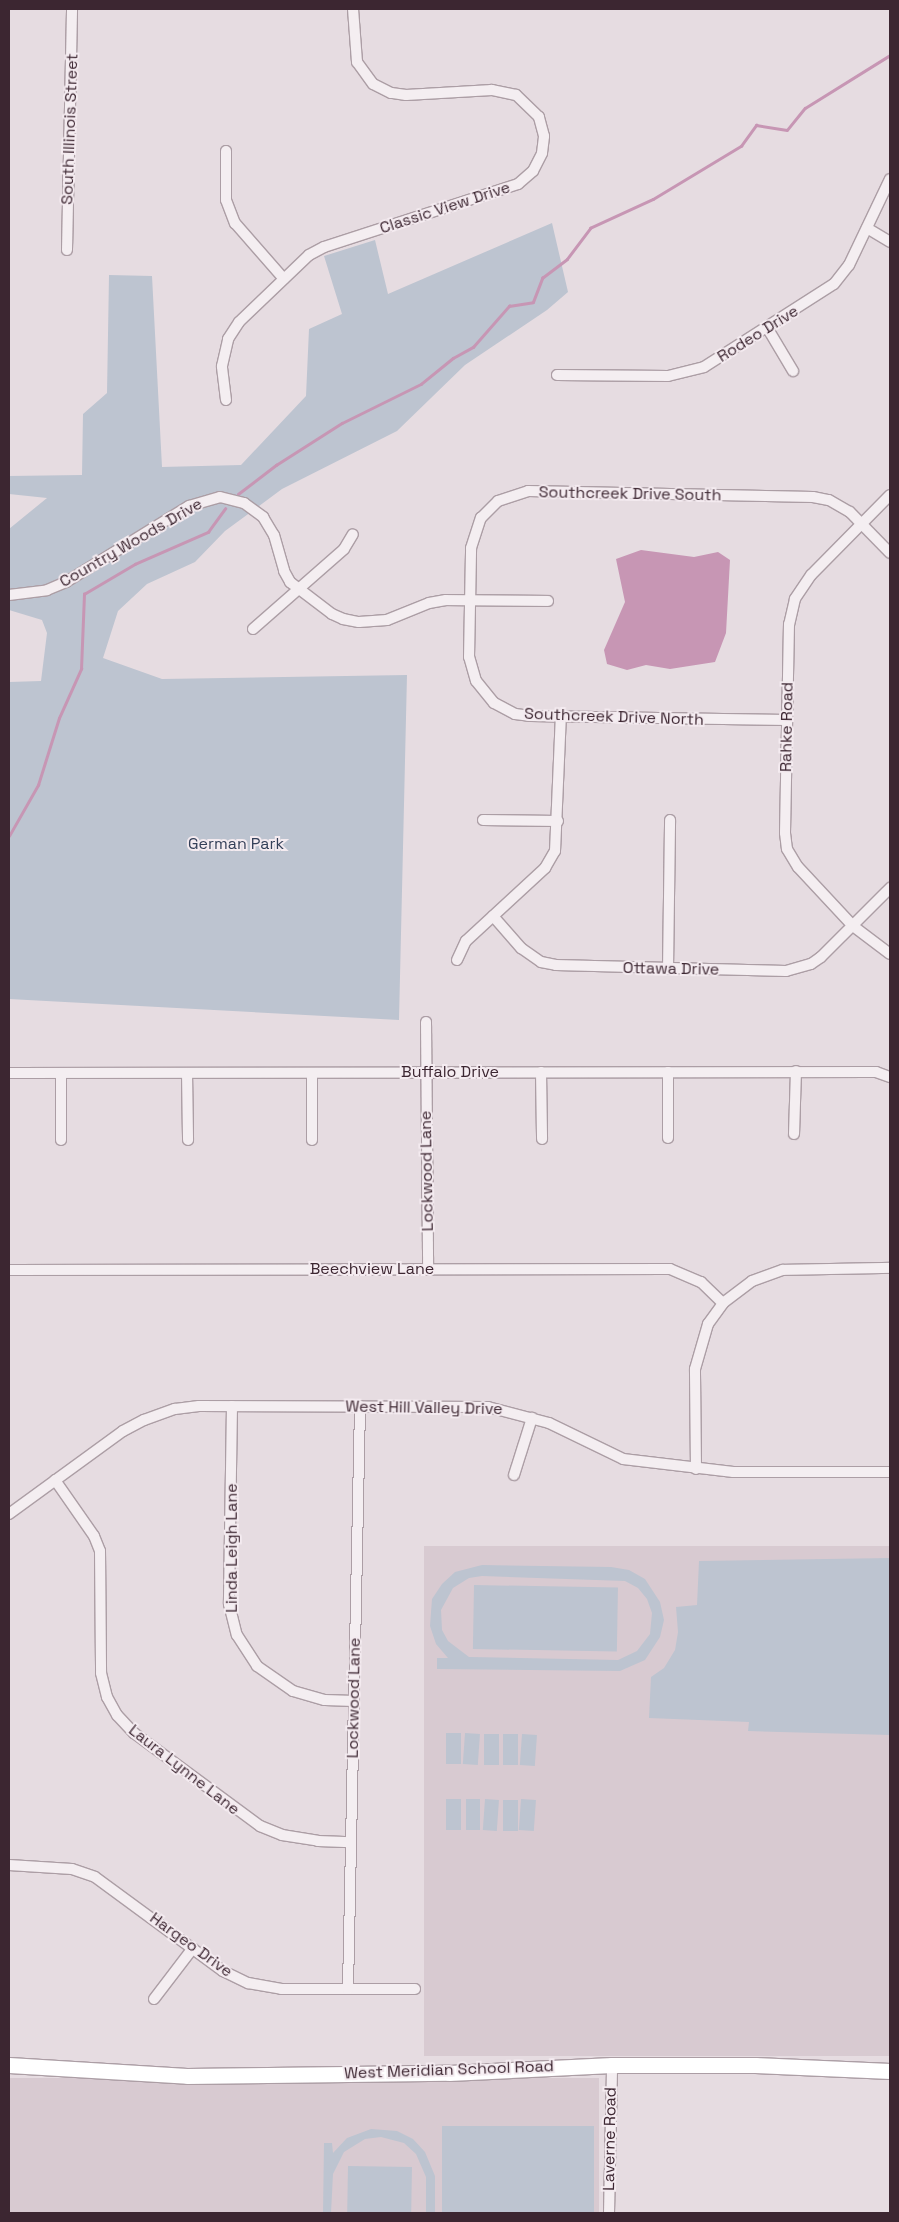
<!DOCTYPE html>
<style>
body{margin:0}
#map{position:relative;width:899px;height:2222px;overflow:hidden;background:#e6dce1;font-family:"Space Grotesk",sans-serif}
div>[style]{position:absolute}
.built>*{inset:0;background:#d8cad1;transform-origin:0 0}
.green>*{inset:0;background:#bdc4d0;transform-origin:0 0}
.water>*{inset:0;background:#c796b4}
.stream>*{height:2.5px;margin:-1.25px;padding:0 1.25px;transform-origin:1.25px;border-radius:1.25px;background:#c796b4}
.roads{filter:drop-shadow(1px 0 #ac9ea5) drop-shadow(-1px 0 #ac9ea5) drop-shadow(0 1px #ac9ea5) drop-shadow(0 -1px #ac9ea5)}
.street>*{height:10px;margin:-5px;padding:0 5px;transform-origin:5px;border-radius:5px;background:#f4eef1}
.secondary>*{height:15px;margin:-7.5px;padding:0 7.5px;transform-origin:7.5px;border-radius:7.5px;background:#fff}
span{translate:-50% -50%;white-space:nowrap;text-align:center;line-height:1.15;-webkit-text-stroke:4px #f4ebf0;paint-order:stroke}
.street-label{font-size:16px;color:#3c2631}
.park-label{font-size:16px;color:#333f58}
.frame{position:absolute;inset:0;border:10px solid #3c2631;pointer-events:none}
</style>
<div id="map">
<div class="built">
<div style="left:424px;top:1546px;width:466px;height:510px"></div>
<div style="left:9px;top:2078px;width:590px;height:135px"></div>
</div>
<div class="green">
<div style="clip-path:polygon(552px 223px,568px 292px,547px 310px,465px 365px,397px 431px,282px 489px,225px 531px,195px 562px,147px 584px,118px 611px,103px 658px,162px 679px,407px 675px,399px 1020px,9px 999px,9px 682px,41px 681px,47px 633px,42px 620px,9px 610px,9px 529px,47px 498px,9px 494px,9px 476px,82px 475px,83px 414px,107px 393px,109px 275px,152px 276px,162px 467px,241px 465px,306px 396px,309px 329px,342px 314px,324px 256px,375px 240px,388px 294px)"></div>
<div style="clip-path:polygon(890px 1558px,890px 1735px,748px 1731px,749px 1722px,649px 1718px,651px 1677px,664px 1668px,675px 1650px,678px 1632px,676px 1607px,697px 1605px,699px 1561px)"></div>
<div style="clip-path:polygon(evenodd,482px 1565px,611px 1567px,629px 1570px,645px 1579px,660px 1602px,664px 1620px,660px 1637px,645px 1660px,620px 1671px,437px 1669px,437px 1658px,448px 1658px,436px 1644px,430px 1626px,432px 1599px,442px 1584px,455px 1572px,482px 1565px,482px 1576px,625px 1581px,638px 1588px,647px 1599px,652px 1613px,650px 1634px,637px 1651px,618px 1660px,469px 1657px,448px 1641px,442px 1630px,441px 1610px,453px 1588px,469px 1578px,482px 1576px)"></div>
<div style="left:474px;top:1585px;width:144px;height:64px;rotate:1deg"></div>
<div style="left:446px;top:1733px;width:15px;height:31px"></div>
<div style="left:465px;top:1733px;width:15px;height:31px;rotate:4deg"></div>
<div style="left:484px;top:1734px;width:15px;height:31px"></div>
<div style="left:503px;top:1734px;width:15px;height:31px"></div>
<div style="left:522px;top:1734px;width:15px;height:31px;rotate:4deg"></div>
<div style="left:446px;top:1799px;width:15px;height:31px"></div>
<div style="left:466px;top:1799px;width:14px;height:31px"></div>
<div style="left:485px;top:1799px;width:14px;height:31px;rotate:4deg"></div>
<div style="left:521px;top:1799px;width:15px;height:31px;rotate:4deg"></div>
<div style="left:503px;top:1800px;width:15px;height:31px"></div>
<div style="left:442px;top:2126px;width:152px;height:87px"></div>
<div style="clip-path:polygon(371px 2129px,397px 2131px,413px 2139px,425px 2152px,435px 2176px,435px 2213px,426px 2213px,426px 2177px,416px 2154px,404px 2143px,381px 2137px,365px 2139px,344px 2152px,333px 2174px,331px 2213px,323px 2213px,324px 2143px,332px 2143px,333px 2153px,347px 2138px)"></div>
<div style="left:348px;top:2166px;width:64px;height:47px;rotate:1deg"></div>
</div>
<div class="water">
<div style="clip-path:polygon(641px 550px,694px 557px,718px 552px,730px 560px,726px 633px,715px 662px,670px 669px,646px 665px,627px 670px,607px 664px,604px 650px,625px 602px,616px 559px)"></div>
</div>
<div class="stream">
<div style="left:238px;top:494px;width:48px;rotate:-37.3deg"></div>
<div style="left:276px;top:465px;width:78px;rotate:-32.5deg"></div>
<div style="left:342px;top:423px;width:88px;rotate:-26.3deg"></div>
<div style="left:421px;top:384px;width:41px;rotate:-39.1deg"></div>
<div style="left:453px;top:358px;width:23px;rotate:-29deg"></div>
<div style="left:473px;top:347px;width:55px;rotate:-48.7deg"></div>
<div style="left:509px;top:306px;width:24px;rotate:-9deg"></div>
<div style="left:533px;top:302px;width:26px;rotate:-69deg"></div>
<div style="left:542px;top:278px;width:31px;rotate:-37deg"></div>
<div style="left:567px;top:259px;width:39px;rotate:-53deg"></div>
<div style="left:590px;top:228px;width:69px;rotate:-24.7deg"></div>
<div style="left:653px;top:199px;width:103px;rotate:-31.1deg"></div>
<div style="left:741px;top:146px;width:26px;rotate:-54deg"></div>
<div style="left:756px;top:125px;width:31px;rotate:9deg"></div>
<div style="left:787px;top:130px;width:28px;rotate:-51deg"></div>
<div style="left:805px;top:108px;width:100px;rotate:-31.9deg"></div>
<div style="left:9px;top:836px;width:59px;rotate:-60.4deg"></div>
<div style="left:38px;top:785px;width:70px;rotate:-72.6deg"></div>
<div style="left:59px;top:718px;width:54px;rotate:-65.8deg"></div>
<div style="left:81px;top:669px;width:75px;rotate:-87.7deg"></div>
<div style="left:84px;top:594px;width:59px;rotate:-30.5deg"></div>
<div style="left:135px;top:564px;width:80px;rotate:-23.7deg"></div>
<div style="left:208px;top:532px;width:29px;rotate:-54deg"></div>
</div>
<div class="roads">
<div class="street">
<div style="left:226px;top:151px;width:49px;rotate:90deg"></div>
<div style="left:226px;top:200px;width:25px;rotate:69deg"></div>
<div style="left:235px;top:223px;width:74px;rotate:48.8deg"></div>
<div style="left:867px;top:228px;width:27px;rotate:31deg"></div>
<div style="left:67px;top:250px;width:241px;rotate:-88.8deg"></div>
<div style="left:768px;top:329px;width:49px;rotate:59.2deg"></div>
<div style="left:557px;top:375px;width:111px;rotate:0.5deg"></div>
<div style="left:668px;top:376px;width:37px;rotate:-14deg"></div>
<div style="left:704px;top:367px;width:154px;rotate:-32.6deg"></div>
<div style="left:834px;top:284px;width:24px;rotate:-52deg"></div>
<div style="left:849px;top:265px;width:95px;rotate:-64.5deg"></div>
<div style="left:226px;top:400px;width:34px;rotate:-97deg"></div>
<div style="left:222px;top:366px;width:28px;rotate:-77deg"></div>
<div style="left:228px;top:339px;width:20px;rotate:-57deg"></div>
<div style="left:239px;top:322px;width:97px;rotate:-43.7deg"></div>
<div style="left:309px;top:255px;width:17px;rotate:-28deg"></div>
<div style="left:324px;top:247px;width:204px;rotate:-18deg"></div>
<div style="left:518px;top:184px;width:20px;rotate:-41deg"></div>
<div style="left:533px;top:171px;width:20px;rotate:-63deg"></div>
<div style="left:542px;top:153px;width:17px;rotate:-83deg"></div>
<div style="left:544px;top:136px;width:20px;rotate:-105deg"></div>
<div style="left:539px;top:117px;width:32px;rotate:-136deg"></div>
<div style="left:516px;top:95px;width:25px;rotate:-168deg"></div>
<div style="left:492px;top:90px;width:86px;rotate:176.7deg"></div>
<div style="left:406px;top:95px;width:15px;rotate:-172deg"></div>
<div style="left:391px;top:93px;width:20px;rotate:-153deg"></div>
<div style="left:373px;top:84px;width:27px;rotate:-126deg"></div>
<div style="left:357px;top:62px;width:53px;rotate:-94.3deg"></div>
<div style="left:890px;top:495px;width:112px;rotate:134.6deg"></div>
<div style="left:811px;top:575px;width:29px;rotate:124deg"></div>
<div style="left:795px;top:599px;width:26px;rotate:103deg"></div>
<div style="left:789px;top:624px;width:209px;rotate:91.1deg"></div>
<div style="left:785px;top:833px;width:16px;rotate:83deg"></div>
<div style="left:787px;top:849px;width:21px;rotate:59deg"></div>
<div style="left:798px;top:867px;width:81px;rotate:47deg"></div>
<div style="left:853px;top:926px;width:46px;rotate:37.1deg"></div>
<div style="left:9px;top:595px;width:38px;rotate:-7deg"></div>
<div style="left:47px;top:590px;width:21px;rotate:-23deg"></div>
<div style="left:66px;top:582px;width:145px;rotate:-31.7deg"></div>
<div style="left:189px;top:506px;width:32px;rotate:-16deg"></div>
<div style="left:220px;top:497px;width:25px;rotate:14deg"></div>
<div style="left:244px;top:503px;width:24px;rotate:36deg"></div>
<div style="left:263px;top:517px;width:21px;rotate:59deg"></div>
<div style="left:274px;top:535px;width:37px;rotate:74deg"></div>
<div style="left:284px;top:571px;width:13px;rotate:61deg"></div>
<div style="left:290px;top:582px;width:53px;rotate:37.3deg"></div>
<div style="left:332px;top:614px;width:12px;rotate:24deg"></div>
<div style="left:343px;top:619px;width:16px;rotate:11deg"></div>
<div style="left:359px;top:622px;width:28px;rotate:-4deg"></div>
<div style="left:387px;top:620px;width:45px;rotate:-22deg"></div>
<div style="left:429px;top:603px;width:17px;rotate:-10deg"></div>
<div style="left:446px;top:600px;width:102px;rotate:0.6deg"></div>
<div style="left:253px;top:629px;width:121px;rotate:-41.3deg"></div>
<div style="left:344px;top:549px;width:17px;rotate:-59deg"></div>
<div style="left:787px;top:720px;width:256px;rotate:-179.1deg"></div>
<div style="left:531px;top:716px;width:16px;rotate:-173deg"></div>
<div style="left:515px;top:714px;width:24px;rotate:-152deg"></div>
<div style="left:494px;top:703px;width:28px;rotate:-129deg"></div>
<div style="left:476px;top:681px;width:25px;rotate:-106deg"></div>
<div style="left:469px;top:657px;width:109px;rotate:-88.9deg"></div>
<div style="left:471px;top:548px;width:32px;rotate:-72deg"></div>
<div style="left:481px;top:518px;width:24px;rotate:-45deg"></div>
<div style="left:498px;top:501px;width:32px;rotate:-18deg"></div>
<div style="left:528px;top:491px;width:285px;rotate:1.2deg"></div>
<div style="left:813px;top:497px;width:16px;rotate:11deg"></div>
<div style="left:829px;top:500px;width:24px;rotate:30deg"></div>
<div style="left:850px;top:512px;width:57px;rotate:45.7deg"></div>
<div style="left:483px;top:820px;width:75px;rotate:0.8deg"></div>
<div style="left:493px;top:916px;width:43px;rotate:48.8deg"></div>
<div style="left:521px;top:948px;width:24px;rotate:35deg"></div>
<div style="left:541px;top:962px;width:15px;rotate:11deg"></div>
<div style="left:556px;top:965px;width:230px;rotate:1.5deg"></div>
<div style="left:786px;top:971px;width:26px;rotate:-16deg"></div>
<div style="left:811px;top:964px;width:12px;rotate:-35deg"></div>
<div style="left:821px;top:957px;width:98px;rotate:-45deg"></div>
<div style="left:457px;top:960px;width:21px;rotate:-65deg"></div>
<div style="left:466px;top:941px;width:108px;rotate:-42.7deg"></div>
<div style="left:545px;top:868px;width:20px;rotate:-60deg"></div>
<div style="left:555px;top:851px;width:135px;rotate:-87.5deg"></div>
<div style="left:668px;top:969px;width:149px;rotate:-89.2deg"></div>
<div style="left:426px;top:1022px;width:247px;rotate:89.5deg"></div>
<div style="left:541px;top:1072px;width:67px;rotate:89.1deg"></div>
<div style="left:668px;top:1072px;width:66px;rotate:90deg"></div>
<div style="left:9px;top:1073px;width:867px;rotate:-0.07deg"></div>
<div style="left:876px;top:1072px;width:15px;rotate:20deg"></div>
<div style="left:61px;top:1073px;width:67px;rotate:90deg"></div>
<div style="left:187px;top:1073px;width:67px;rotate:89.1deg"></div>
<div style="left:312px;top:1073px;width:67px;rotate:90deg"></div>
<div style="left:794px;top:1134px;width:63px;rotate:-88.2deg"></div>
<div style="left:9px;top:1270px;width:661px;rotate:-0.09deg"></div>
<div style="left:670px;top:1269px;width:34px;rotate:23deg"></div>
<div style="left:701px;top:1282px;width:30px;rotate:44deg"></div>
<div style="left:232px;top:1406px;width:198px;rotate:90.9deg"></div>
<div style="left:229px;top:1604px;width:32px;rotate:76deg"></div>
<div style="left:237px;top:1635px;width:37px;rotate:57deg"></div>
<div style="left:257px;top:1666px;width:44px;rotate:34.8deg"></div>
<div style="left:293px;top:1691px;width:33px;rotate:16deg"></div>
<div style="left:325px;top:1700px;width:29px;rotate:2deg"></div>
<div style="left:696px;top:1469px;width:100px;rotate:-90.6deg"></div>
<div style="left:695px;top:1369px;width:47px;rotate:-73.9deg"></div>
<div style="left:708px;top:1324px;width:26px;rotate:-54deg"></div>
<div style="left:723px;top:1303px;width:36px;rotate:-37deg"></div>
<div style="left:752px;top:1281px;width:33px;rotate:-20deg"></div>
<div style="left:783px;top:1270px;width:107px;rotate:-1.1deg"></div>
<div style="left:514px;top:1475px;width:60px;rotate:-72.5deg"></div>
<div style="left:55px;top:1480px;width:68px;rotate:55.1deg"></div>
<div style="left:94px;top:1536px;width:16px;rotate:68deg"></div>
<div style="left:100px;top:1551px;width:122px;rotate:89.5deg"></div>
<div style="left:101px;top:1673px;width:25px;rotate:76deg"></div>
<div style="left:107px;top:1697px;width:21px;rotate:61deg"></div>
<div style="left:117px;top:1715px;width:25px;rotate:47deg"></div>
<div style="left:134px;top:1733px;width:157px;rotate:36.4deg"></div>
<div style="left:260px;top:1826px;width:24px;rotate:22deg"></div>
<div style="left:282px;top:1835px;width:36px;rotate:9deg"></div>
<div style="left:318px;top:1841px;width:33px;rotate:2deg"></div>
<div style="left:9px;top:1514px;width:141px;rotate:-36.1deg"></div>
<div style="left:123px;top:1431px;width:24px;rotate:-28deg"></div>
<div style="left:144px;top:1420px;width:33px;rotate:-20deg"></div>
<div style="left:175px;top:1409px;width:24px;rotate:-7deg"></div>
<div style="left:199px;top:1406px;width:289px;rotate:0.2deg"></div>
<div style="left:488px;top:1407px;width:63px;rotate:14.7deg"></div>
<div style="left:549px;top:1423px;width:82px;rotate:25.9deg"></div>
<div style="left:623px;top:1459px;width:111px;rotate:6.7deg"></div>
<div style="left:733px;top:1472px;width:157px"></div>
<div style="left:9px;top:1865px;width:63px;rotate:3.6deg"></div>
<div style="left:72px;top:1869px;width:24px;rotate:19deg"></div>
<div style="left:95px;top:1877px;width:159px;rotate:36.3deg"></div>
<div style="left:223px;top:1971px;width:28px;rotate:26deg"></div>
<div style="left:248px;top:1983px;width:34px;rotate:10deg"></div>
<div style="left:281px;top:1989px;width:134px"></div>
<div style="left:348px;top:1989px;width:583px;rotate:-88.82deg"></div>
<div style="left:154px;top:1999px;width:64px;rotate:-52.6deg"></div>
<div style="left:609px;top:2213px;width:148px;rotate:-88.8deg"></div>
</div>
<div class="secondary">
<div style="left:9px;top:2065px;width:178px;rotate:3.5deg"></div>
<div style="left:187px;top:2076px;width:262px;rotate:-0.7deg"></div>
<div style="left:449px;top:2073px;width:163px;rotate:-2.8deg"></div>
<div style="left:612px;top:2065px;width:143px"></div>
<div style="left:755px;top:2065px;width:135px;rotate:2.5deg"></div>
</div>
</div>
<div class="street-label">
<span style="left:70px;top:129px;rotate:-88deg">South Illinois Street</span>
<span style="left:445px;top:208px;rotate:-18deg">Classic View Drive</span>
<span style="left:758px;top:334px;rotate:-32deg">Rodeo Drive</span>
<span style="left:630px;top:494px;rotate:1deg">Southcreek Drive South</span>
<span style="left:131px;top:543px;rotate:-30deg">Country Woods Drive</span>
<span style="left:614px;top:717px;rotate:2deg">Southcreek Drive North</span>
<span style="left:787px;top:727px;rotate:-89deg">Rahke Road</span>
<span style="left:671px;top:969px;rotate:1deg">Ottawa Drive</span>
<span style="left:450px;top:1072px">Buffalo Drive</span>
<span style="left:427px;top:1171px;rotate:-91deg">Lockwood Lane</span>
<span style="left:372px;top:1269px">Beechview Lane</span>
<span style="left:424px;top:1408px;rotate:1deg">West Hill Valley Drive</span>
<span style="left:232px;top:1548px;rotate:-90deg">Linda Leigh Lane</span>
<span style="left:354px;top:1698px;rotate:-89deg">Lockwood Lane</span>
<span style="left:184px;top:1770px;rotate:38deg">Laura Lynne Lane</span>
<span style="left:191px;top:1945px;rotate:36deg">Hargeo Drive</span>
<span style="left:449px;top:2070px;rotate:-2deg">West Meridian School Road</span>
<span style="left:610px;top:2139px;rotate:-89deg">Laverne Road</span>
</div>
<div class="park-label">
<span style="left:236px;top:844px">German Park</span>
</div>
<div class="frame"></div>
</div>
